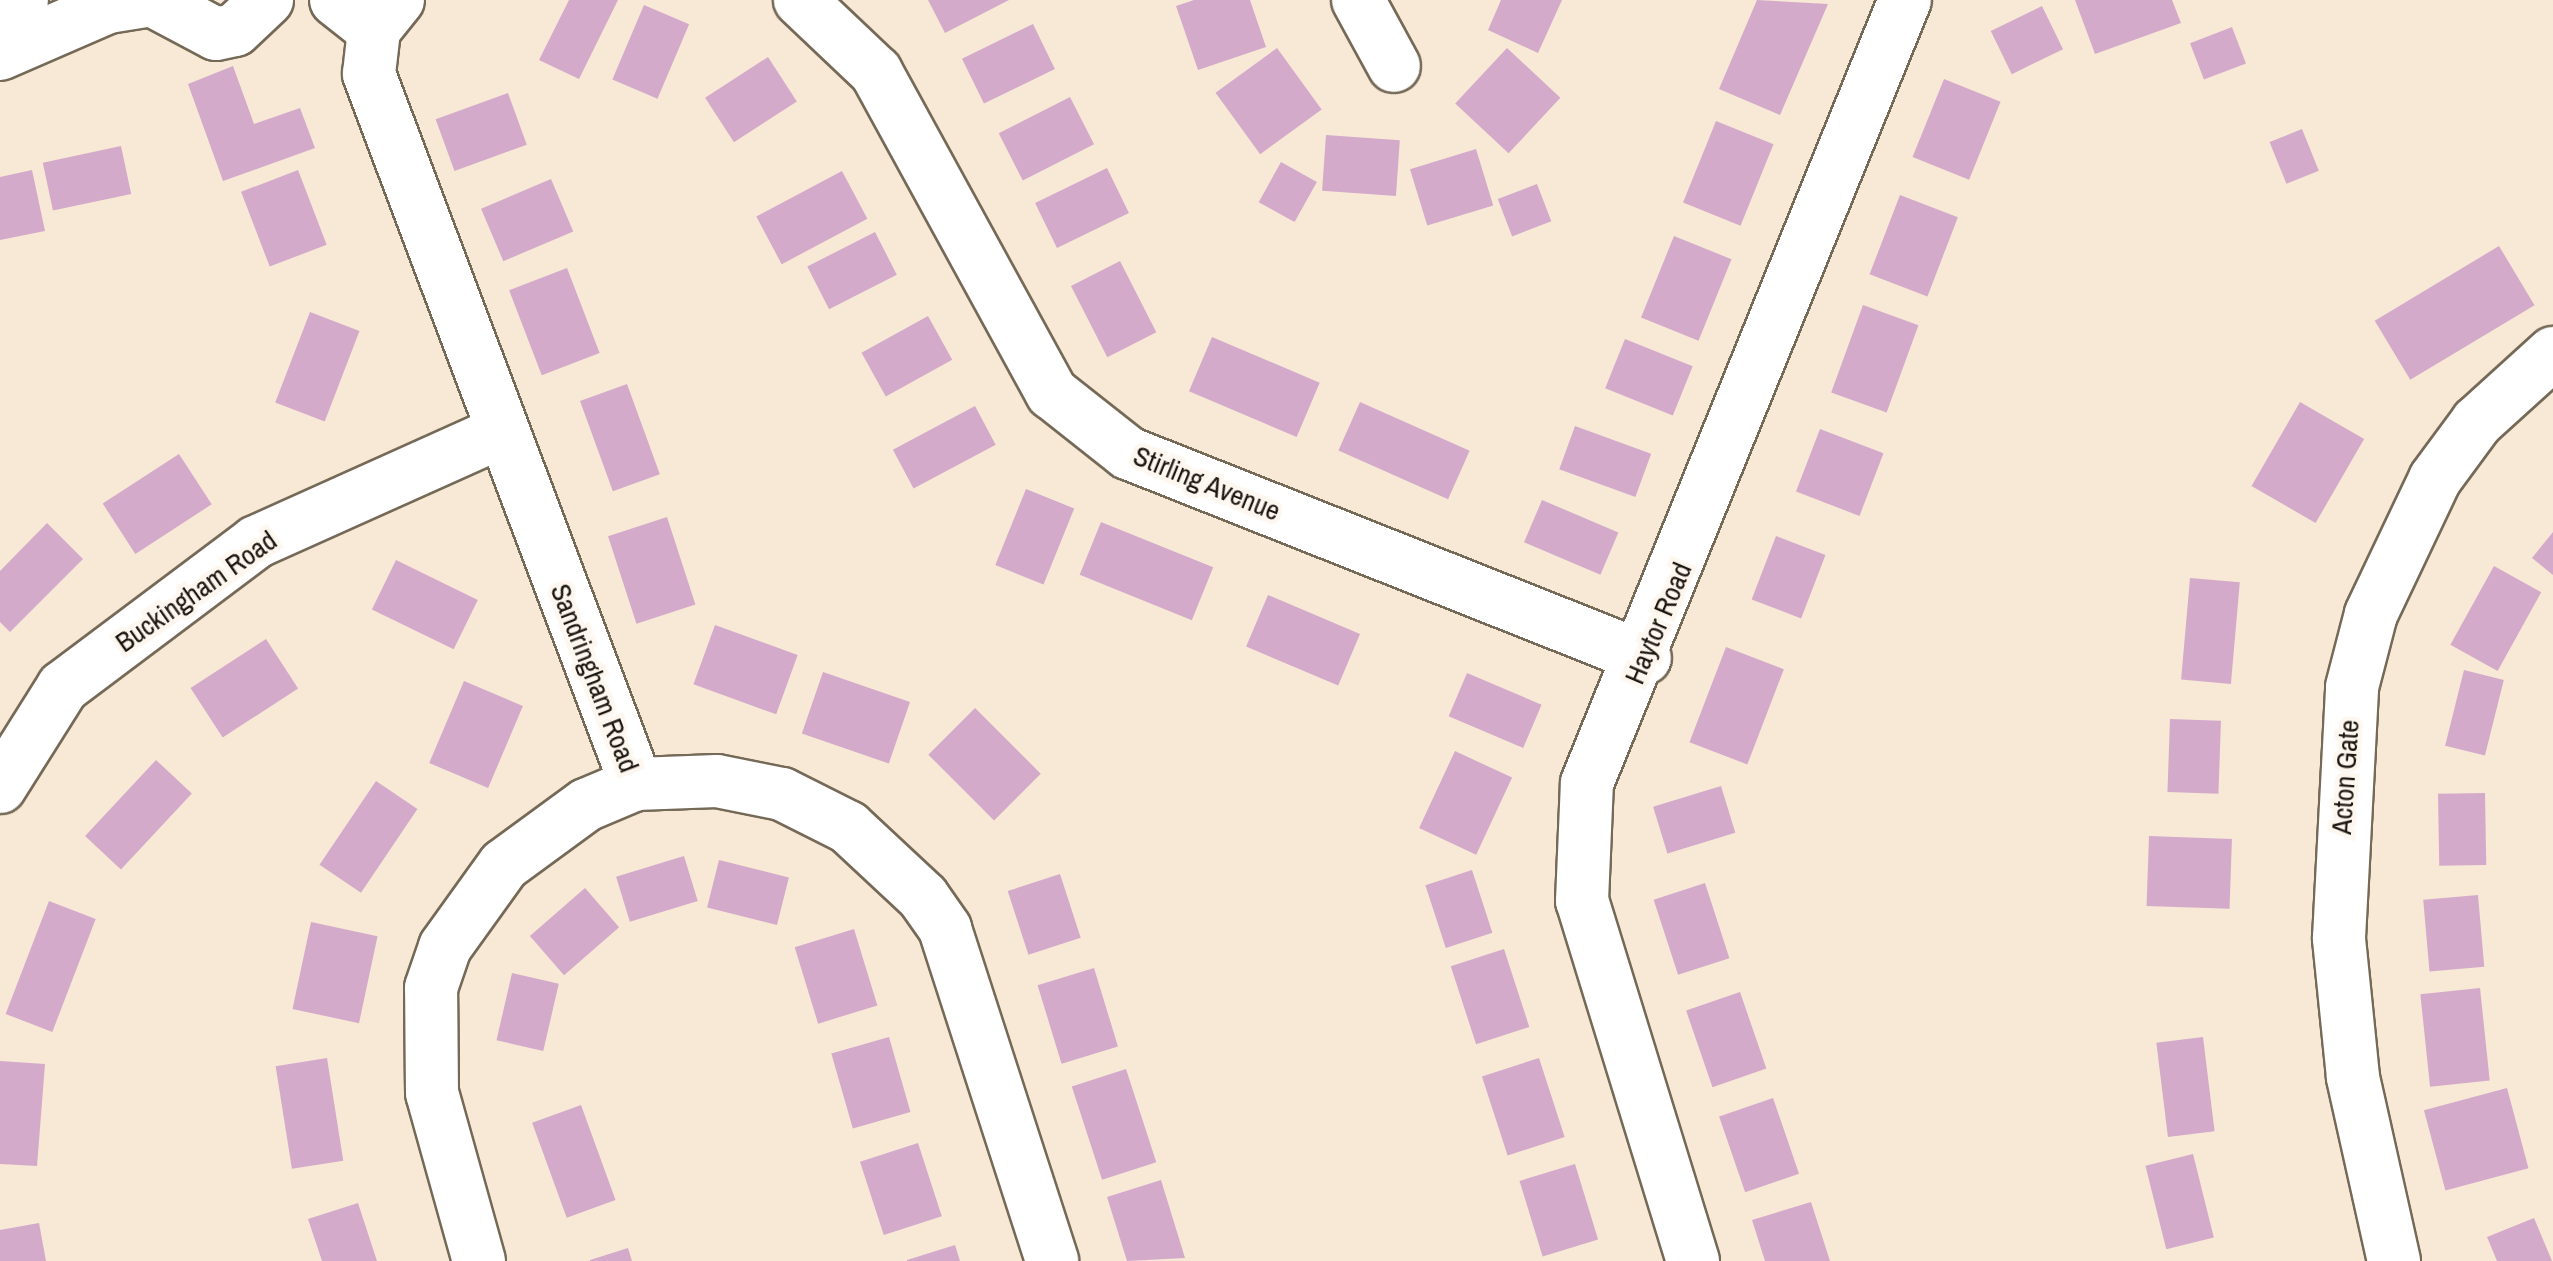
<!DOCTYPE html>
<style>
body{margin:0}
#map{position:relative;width:2553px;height:1261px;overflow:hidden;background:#f7e9d5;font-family:"Archivo Narrow",sans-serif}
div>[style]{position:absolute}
.building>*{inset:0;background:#d4aacb;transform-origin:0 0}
.roads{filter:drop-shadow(2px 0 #756957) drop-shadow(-2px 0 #756957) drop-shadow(0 2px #756957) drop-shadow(0 -2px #756957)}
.minor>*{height:52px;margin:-26px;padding:0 26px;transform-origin:26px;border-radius:26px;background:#fff}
span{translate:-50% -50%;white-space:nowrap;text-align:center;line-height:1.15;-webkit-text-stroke:9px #fdf7ef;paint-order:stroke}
.street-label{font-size:28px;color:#1b160f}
</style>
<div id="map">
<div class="building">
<div style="clip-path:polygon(569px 0,618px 0,579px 79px,539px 60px)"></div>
<div style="clip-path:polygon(928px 0,1009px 0,945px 33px)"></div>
<div style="clip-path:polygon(1194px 0,1250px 0,1266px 47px,1198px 70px,1176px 6px)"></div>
<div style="clip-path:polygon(1501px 0,1562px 0,1538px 53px,1488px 30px)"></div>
<div style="clip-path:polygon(1757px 0,1828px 4px,1780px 115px,1719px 89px)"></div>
<div style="clip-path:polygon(2075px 0,2172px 0,2181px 23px,2095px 54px)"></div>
<div style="left:644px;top:5px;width:49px;height:81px;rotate:23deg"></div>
<div style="left:2042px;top:6px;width:48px;height:57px;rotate:64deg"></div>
<div style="left:1033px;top:24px;width:50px;height:79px;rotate:64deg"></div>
<div style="left:2232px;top:27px;width:39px;height:45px;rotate:69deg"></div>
<div style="left:1277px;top:48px;width:76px;height:76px;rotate:54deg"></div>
<div style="left:1507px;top:48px;width:73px;height:76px;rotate:43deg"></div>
<div style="left:768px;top:57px;width:53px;height:75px;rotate:57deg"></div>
<div style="clip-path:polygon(233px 66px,254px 124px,300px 108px,315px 148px,223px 181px,188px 84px)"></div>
<div style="left:1944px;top:79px;width:61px;height:84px;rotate:22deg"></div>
<div style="left:508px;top:93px;width:55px;height:77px;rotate:70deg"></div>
<div style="left:1070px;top:97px;width:53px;height:80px;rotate:63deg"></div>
<div style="left:1716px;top:121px;width:62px;height:88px;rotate:22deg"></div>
<div style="left:2302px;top:129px;width:45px;height:35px;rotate:68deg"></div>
<div style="left:1326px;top:135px;width:74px;height:56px;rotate:4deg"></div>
<div style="left:121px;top:146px;width:49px;height:80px;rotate:78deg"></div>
<div style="left:1476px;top:149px;width:59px;height:69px;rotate:73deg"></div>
<div style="left:1281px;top:162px;width:41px;height:46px;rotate:29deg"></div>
<div style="left:1107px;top:168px;width:50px;height:80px;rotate:64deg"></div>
<div style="clip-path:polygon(32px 170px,45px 231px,0 240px,0 177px)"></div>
<div style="left:298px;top:170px;width:80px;height:61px;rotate:69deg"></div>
<div style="left:842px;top:171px;width:54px;height:97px;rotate:62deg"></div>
<div style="left:551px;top:179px;width:57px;height:76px;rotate:67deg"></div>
<div style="left:1537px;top:184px;width:40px;height:42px;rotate:69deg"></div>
<div style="left:1900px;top:195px;width:62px;height:85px;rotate:21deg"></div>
<div style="left:875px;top:232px;width:48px;height:76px;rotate:63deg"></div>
<div style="left:1674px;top:236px;width:62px;height:88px;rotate:22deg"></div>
<div style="left:2499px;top:246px;width:69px;height:145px;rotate:59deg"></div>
<div style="left:1120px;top:261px;width:80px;height:55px;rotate:63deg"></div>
<div style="left:567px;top:268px;width:91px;height:62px;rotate:69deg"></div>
<div style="left:1863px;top:305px;width:59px;height:93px;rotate:20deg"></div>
<div style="left:310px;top:312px;width:53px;height:97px;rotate:21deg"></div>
<div style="left:928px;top:316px;width:50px;height:76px;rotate:61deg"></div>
<div style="left:1212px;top:337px;width:117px;height:59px;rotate:23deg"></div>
<div style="left:1625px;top:339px;width:73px;height:53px;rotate:22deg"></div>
<div style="left:627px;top:384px;width:96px;height:50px;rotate:70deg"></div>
<div style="left:1360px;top:402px;width:120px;height:53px;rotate:24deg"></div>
<div style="left:2300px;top:402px;width:74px;height:97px;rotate:30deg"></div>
<div style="left:975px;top:406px;width:44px;height:93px;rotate:62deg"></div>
<div style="left:1575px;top:426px;width:81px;height:46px;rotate:20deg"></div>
<div style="left:1820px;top:429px;width:68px;height:67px;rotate:21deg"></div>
<div style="left:179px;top:454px;width:60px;height:91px;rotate:57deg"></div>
<div style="left:1026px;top:489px;width:52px;height:82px;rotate:22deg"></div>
<div style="left:1542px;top:500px;width:83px;height:46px;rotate:23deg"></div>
<div style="left:667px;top:517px;width:92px;height:62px;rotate:72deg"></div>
<div style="left:1101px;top:522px;width:121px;height:57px;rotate:22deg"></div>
<div style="clip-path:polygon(47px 523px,83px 559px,10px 632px,0 622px,0 571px)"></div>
<div style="clip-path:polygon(2553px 532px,2553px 575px,2532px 558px)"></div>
<div style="left:1776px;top:536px;width:53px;height:68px;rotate:21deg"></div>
<div style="left:396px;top:560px;width:91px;height:55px;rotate:26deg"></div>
<div style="left:2494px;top:566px;width:54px;height:90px;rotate:29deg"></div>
<div style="left:2190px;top:578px;width:50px;height:102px;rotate:5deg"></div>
<div style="left:1268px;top:595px;width:100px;height:56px;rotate:23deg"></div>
<div style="left:715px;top:625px;width:88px;height:63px;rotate:20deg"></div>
<div style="left:266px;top:639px;width:59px;height:90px;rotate:57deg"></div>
<div style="left:1726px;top:647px;width:62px;height:102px;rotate:21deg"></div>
<div style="left:2464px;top:670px;width:41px;height:78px;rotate:14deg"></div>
<div style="left:823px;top:672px;width:92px;height:65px;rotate:19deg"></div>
<div style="left:1467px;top:673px;width:81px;height:47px;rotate:23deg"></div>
<div style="left:464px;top:681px;width:64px;height:89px;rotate:23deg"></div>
<div style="left:975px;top:708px;width:93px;height:66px;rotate:45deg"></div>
<div style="left:2170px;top:719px;width:51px;height:73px;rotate:2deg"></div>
<div style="left:1455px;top:751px;width:63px;height:85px;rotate:25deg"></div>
<div style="left:156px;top:760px;width:49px;height:104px;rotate:43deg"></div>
<div style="left:376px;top:781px;width:50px;height:101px;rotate:34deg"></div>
<div style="left:1721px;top:786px;width:49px;height:71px;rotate:73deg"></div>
<div style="left:2485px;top:793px;width:72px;height:47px;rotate:89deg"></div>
<div style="left:2149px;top:836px;width:83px;height:70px;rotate:2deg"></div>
<div style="left:684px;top:856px;width:47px;height:71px;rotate:73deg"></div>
<div style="left:719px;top:860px;width:72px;height:49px;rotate:14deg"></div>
<div style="left:1472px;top:870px;width:66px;height:49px;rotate:72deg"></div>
<div style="left:1060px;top:874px;width:67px;height:55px;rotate:72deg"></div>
<div style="left:1705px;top:883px;width:79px;height:54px;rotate:72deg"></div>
<div style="left:585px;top:888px;width:52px;height:73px;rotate:49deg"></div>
<div style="left:2478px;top:895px;width:72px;height:55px;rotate:85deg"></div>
<div style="left:49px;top:901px;width:50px;height:121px;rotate:21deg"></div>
<div style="left:311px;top:922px;width:68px;height:89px;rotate:12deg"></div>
<div style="left:854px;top:929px;width:80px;height:62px;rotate:73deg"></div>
<div style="left:1504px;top:949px;width:82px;height:56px;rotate:72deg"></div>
<div style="left:1094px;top:968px;width:82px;height:59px;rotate:73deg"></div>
<div style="left:512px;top:973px;width:48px;height:69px;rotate:13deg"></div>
<div style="left:2480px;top:988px;width:93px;height:60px;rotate:84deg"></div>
<div style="left:1740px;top:992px;width:81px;height:57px;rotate:71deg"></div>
<div style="left:889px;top:1037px;width:78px;height:60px;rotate:74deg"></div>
<div style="left:2203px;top:1037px;width:95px;height:47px;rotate:83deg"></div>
<div style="left:327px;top:1058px;width:104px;height:52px;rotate:81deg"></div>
<div style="left:1539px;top:1058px;width:83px;height:60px;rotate:72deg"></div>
<div style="clip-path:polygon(0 1061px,45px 1064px,37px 1166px,0 1164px)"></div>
<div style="left:1126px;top:1069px;width:98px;height:57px;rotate:72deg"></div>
<div style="left:2507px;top:1088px;width:83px;height:86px;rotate:75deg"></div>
<div style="left:1773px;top:1098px;width:80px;height:57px;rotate:71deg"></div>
<div style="left:581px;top:1105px;width:101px;height:52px;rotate:70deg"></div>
<div style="left:918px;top:1143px;width:77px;height:61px;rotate:72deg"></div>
<div style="left:2193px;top:1154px;width:86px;height:49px;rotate:76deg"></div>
<div style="left:1575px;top:1164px;width:79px;height:58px;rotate:73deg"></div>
<div style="clip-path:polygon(1161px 1180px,1185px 1258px,1127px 1261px,1107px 1197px)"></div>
<div style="clip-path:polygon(1811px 1202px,1830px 1261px,1765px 1261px,1752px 1220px)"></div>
<div style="clip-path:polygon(358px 1203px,377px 1261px,322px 1261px,308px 1219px)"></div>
<div style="clip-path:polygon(2534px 1218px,2552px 1261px,2497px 1261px,2487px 1237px)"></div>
<div style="clip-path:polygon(39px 1223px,46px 1261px,0 1261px,0 1230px)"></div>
<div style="clip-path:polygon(955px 1245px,960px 1261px,907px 1261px,907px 1260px)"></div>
<div style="clip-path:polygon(628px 1248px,632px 1261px,590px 1261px,590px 1260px)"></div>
</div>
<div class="roads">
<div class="minor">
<div style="left:152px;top:0;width:72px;rotate:28deg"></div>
<div style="left:216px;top:34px;width:19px;rotate:-12deg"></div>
<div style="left:235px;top:30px;width:44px;rotate:-43.2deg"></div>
<div style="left:336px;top:0;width:48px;rotate:38.3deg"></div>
<div style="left:398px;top:0;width:38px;rotate:129deg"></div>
<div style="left:374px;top:30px;width:44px;rotate:96.5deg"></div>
<div style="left:369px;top:74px;width:759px;rotate:69.39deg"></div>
<div style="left:636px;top:784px;width:81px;rotate:-2.1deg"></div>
<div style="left:717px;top:781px;width:66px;rotate:11.3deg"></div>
<div style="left:782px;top:794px;width:74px;rotate:26.6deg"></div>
<div style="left:848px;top:827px;width:103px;rotate:43deg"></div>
<div style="left:923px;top:897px;width:39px;rotate:55deg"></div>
<div style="left:945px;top:929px;width:349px;rotate:72.1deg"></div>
<div style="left:800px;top:0;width:105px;rotate:43.5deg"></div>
<div style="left:876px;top:72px;width:366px;rotate:61.3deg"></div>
<div style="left:1052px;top:393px;width:97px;rotate:38.3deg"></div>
<div style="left:1128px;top:453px;width:556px;rotate:21.63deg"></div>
<div style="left:1358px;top:0;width:75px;rotate:61.4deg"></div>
<div style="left:0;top:10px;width:24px;rotate:-24deg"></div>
<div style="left:0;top:54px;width:118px;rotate:-23.5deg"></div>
<div style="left:108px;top:7px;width:44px;rotate:-9.2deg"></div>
<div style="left:0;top:787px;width:118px;rotate:-57.8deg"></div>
<div style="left:63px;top:687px;width:241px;rotate:-36.9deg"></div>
<div style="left:256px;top:542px;width:265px;rotate:-24.2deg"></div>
<div style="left:479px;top:1261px;width:174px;rotate:-105.6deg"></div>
<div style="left:432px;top:1093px;width:105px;rotate:-90.5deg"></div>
<div style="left:431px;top:988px;width:43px;rotate:-71.1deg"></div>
<div style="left:445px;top:947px;width:101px;rotate:-54.3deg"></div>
<div style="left:504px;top:865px;width:102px;rotate:-36.2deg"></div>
<div style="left:586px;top:805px;width:54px;rotate:-22.8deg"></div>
<div style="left:1693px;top:1261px;width:377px;rotate:-107.1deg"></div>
<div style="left:1582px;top:901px;width:118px;rotate:-87.6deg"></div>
<div style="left:1587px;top:783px;width:845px;rotate:-67.9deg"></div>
<div style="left:2394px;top:1261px;width:189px;rotate:-102.6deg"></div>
<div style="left:2353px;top:1077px;width:140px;rotate:-95.8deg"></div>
<div style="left:2339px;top:938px;width:251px;rotate:-87deg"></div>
<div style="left:2352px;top:687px;width:75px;rotate:-75.4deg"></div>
<div style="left:2371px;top:614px;width:149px;rotate:-64.6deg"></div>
<div style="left:2435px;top:479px;width:71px;rotate:-53.6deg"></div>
<div style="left:2477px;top:422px;width:103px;rotate:-42.2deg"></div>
</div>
</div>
<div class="street-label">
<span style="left:1207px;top:483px;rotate:22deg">Stirling Avenue</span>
<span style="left:196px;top:591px;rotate:-35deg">Buckingham Road</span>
<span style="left:1658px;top:623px;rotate:-67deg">Haytor Road</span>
<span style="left:595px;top:678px;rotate:69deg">Sandringham Road</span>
<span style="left:2345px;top:777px;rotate:-86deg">Acton Gate</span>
</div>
</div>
